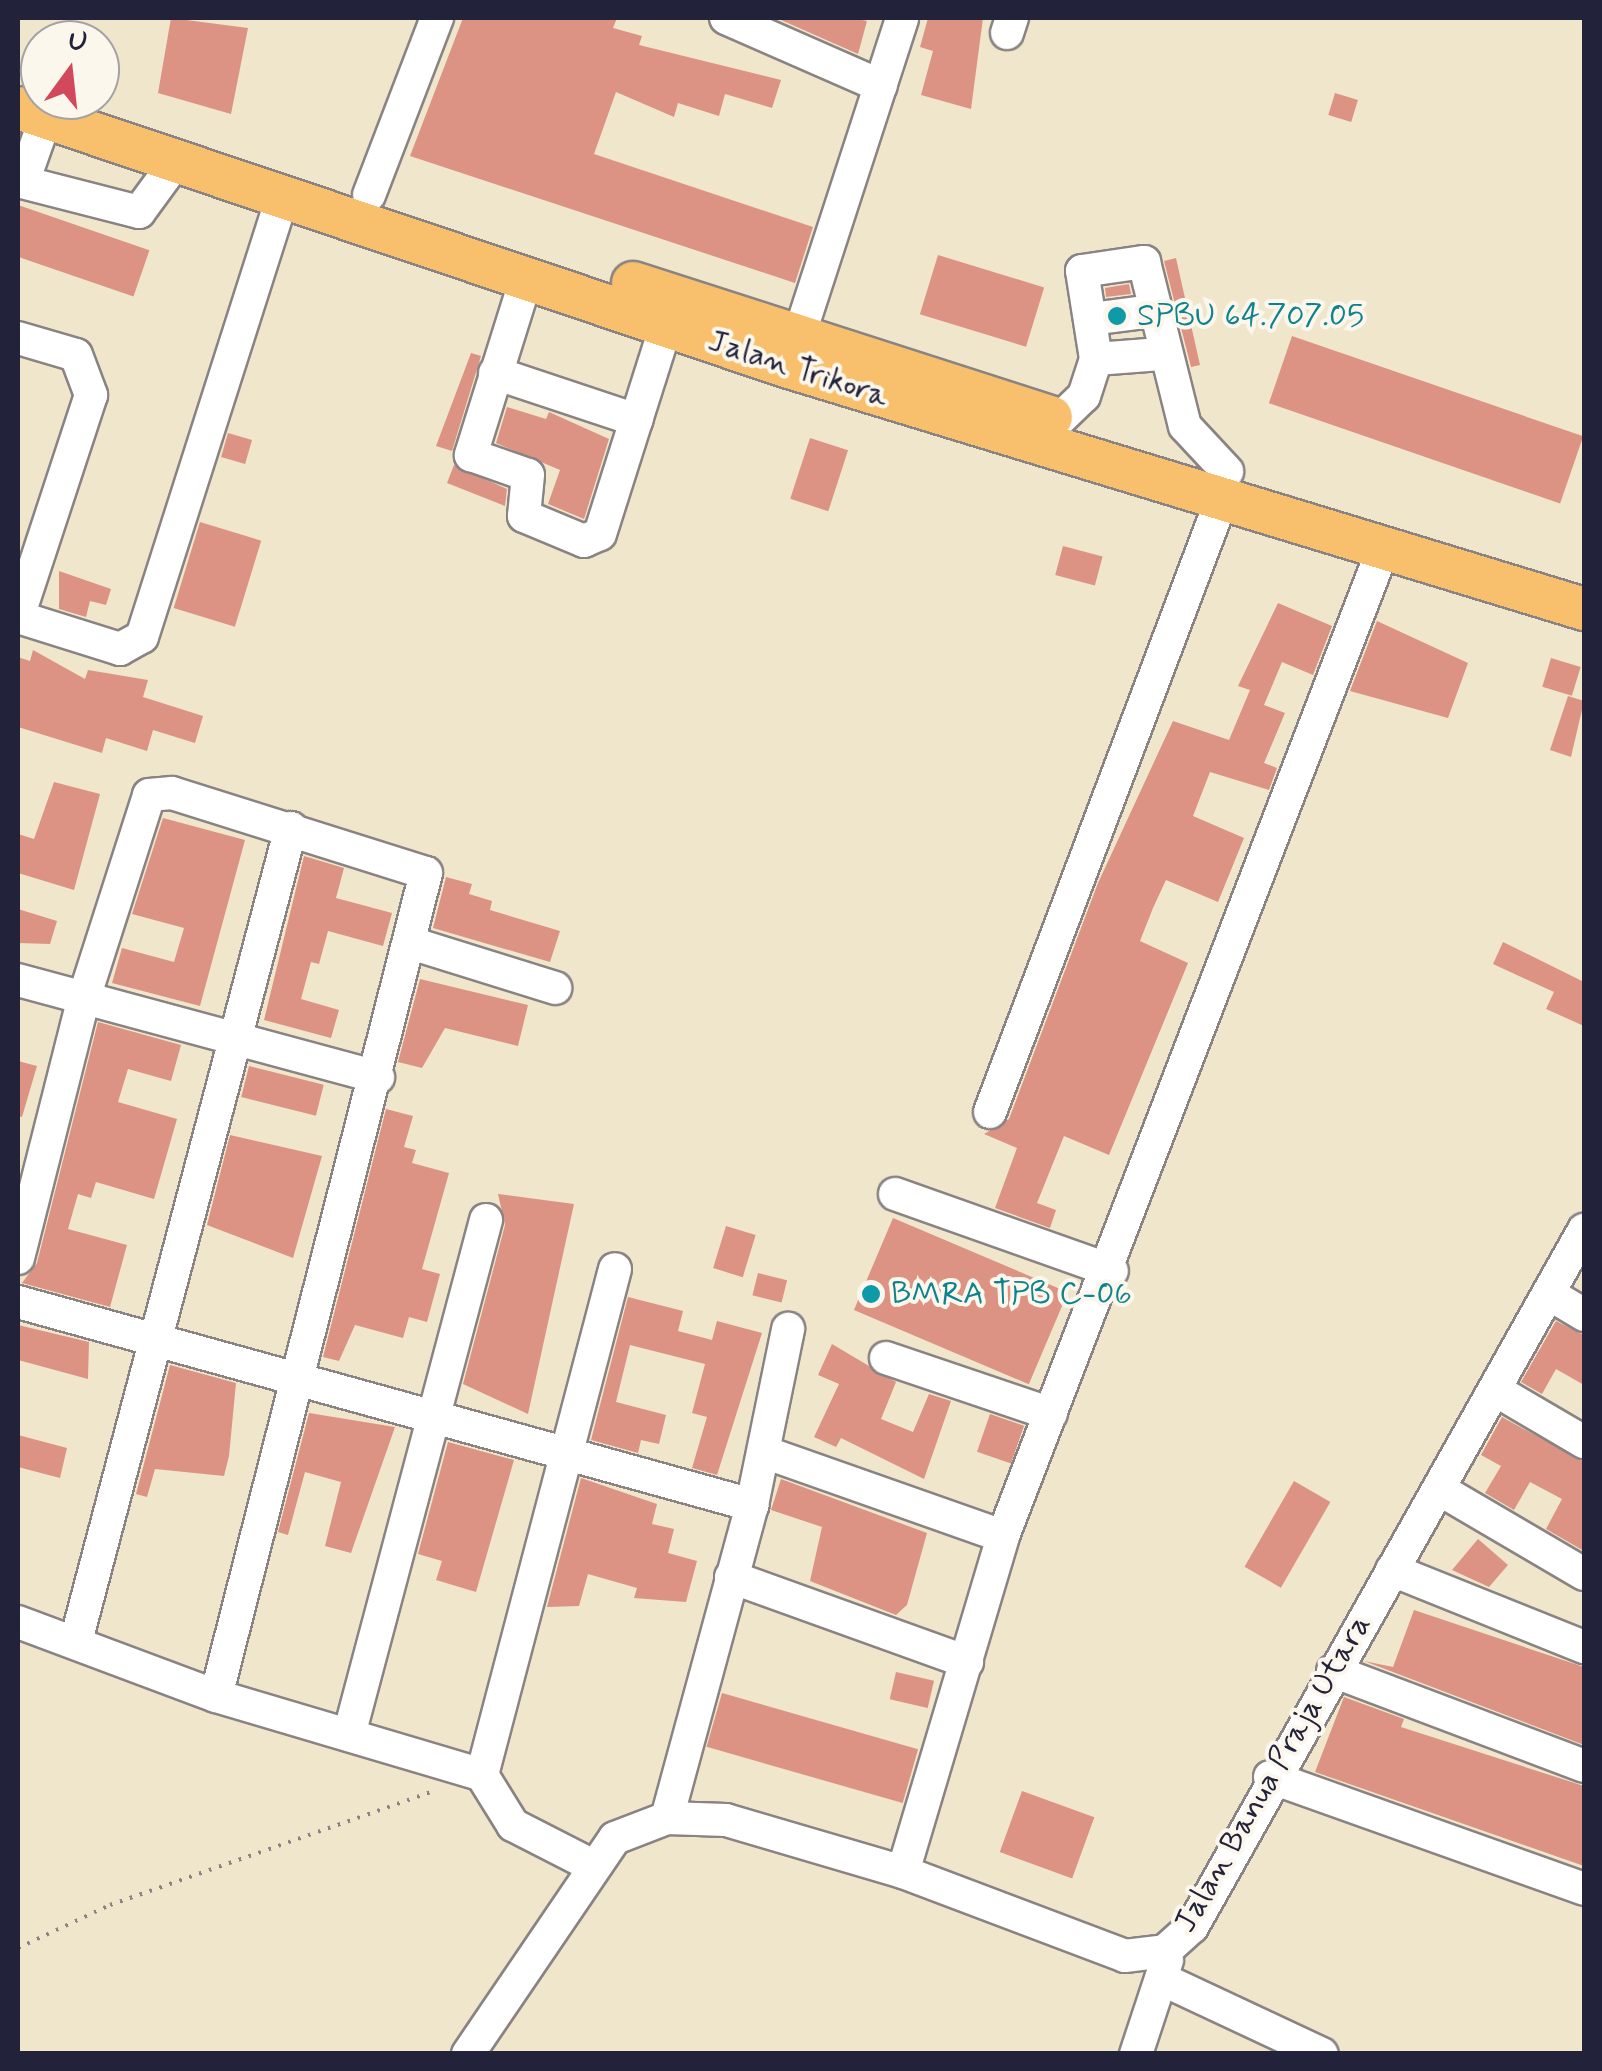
<!DOCTYPE html>
<style>
body{margin:0}
#map{position:relative;width:1602px;height:2071px;overflow:hidden;background:#f0e6cb;font-family:Mynerve,sans-serif}
div>[style]{position:absolute}
.building>*{inset:0;background:#dd9384;transform-origin:0 0}
.path>*{height:4px;margin-top:-2px;transform-origin:0;background:repeating-linear-gradient(90deg,#898483 0 2.5px,transparent 0 10.5px)}
.roads{filter:drop-shadow(2px 0 #898483) drop-shadow(-2px 0 #898483) drop-shadow(0 2px #898483) drop-shadow(0 -2px #898483)}
.minor>*{height:32px;margin:-16px;padding:0 16px;transform-origin:16px;border-radius:16px;background:#fff}
.major>*{height:42px;margin:-21px;padding:0 21px;transform-origin:21px;border-radius:21px;background:#f8bf6c}
.dots>*{width:28px;height:28px;translate:-50% -50%;box-sizing:border-box;border:5px solid #fbf7ec;border-radius:50%}
span{translate:-50% -50%;white-space:nowrap;text-align:center;line-height:1.15;-webkit-text-stroke:8px #fbf7ec;paint-order:stroke}
.culture-label{font-size:32px;color:#0d838f}
.left{translate:0 -50%;text-align:left}
.street-label{font-size:32px;color:#22223b}
.frame{position:absolute;inset:0;border:20px solid #22223b;pointer-events:none}
.north{position:absolute;left:20px;top:20px;width:100px;height:100px;box-sizing:border-box;background:#fbf7ec;border:2px solid #a4a2a5;border-radius:50%;rotate:15deg;font-size:28px;font-weight:700;line-height:40px;text-align:center;color:#22223b}
.north::after{content:'';display:block;margin:auto;width:35px;height:45px;background:#d1495b;clip-path:polygon(50% 0,100% 100%,50% 72%,0 100%)}
</style>
<div id="map">
<div class="building">
<div style="clip-path:polygon(171px 18px,248px 28px,231px 114px,158px 93px)"></div>
<div style="clip-path:polygon(463px 18px,617px 18px,613px 28px,642px 36px,639px 45px,781px 80px,772px 108px,725px 94px,719px 116px,678px 103px,674px 117px,616px 92px,594px 154px,813px 227px,795px 283px,410px 156px)"></div>
<div style="clip-path:polygon(853px 18px,867px 21px,858px 54px,781px 20px)"></div>
<div style="clip-path:polygon(928px 18px,983px 18px,971px 109px,921px 95px,933px 51px,920px 47px)"></div>
<div style="left:1335px;top:93px;width:24px;height:23px;rotate:17deg"></div>
<div style="left:18px;top:205px;width:139px;height:49px;rotate:19deg"></div>
<div style="left:938px;top:255px;width:111px;height:62px;rotate:17deg"></div>
<div style="clip-path:polygon(1176px 258px,1200px 365px,1191px 367px,1164px 261px)"></div>
<div style="clip-path:polygon(1129px 284px,1131px 294px,1106px 297px,1105px 288px)"></div>
<div style="left:1292px;top:336px;width:308px;height:71px;rotate:19deg"></div>
<div style="clip-path:polygon(471px 353px,481px 356px,452px 451px,436px 446px)"></div>
<div style="clip-path:polygon(507px 407px,546px 419px,549px 412px,609px 439px,584px 519px,548px 504px,560px 470px,496px 443px)"></div>
<div style="left:228px;top:433px;width:25px;height:25px;rotate:16deg"></div>
<div style="left:810px;top:438px;width:40px;height:64px;rotate:18deg"></div>
<div style="clip-path:polygon(454px 465px,507px 489px,505px 506px,447px 483px)"></div>
<div style="left:200px;top:522px;width:64px;height:90px;rotate:17deg"></div>
<div style="left:1063px;top:546px;width:41px;height:30px;rotate:15deg"></div>
<div style="clip-path:polygon(59px 571px,111px 589px,106px 605px,90px 601px,86px 617px,59px 609px)"></div>
<div style="clip-path:polygon(1278px 603px,1332px 626px,1313px 675px,1282px 662px,1264px 705px,1285px 713px,1264px 763px,1277px 768px,1269px 790px,1210px 772px,1193px 816px,1244px 838px,1218px 902px,1166px 880px,1153px 908px,1140px 941px,1188px 963px,1109px 1155px,1064px 1136px,1037px 1203px,1056px 1210px,1050px 1228px,995px 1208px,1017px 1148px,984px 1134px,1009px 1119px,1098px 883px,1173px 721px,1229px 740px,1250px 690px,1238px 686px)"></div>
<div style="clip-path:polygon(1377px 621px,1468px 663px,1448px 718px,1350px 691px)"></div>
<div style="clip-path:polygon(33px 650px,85px 679px,88px 670px,148px 680px,143px 697px,203px 716px,195px 743px,153px 730px,147px 751px,106px 738px,102px 753px,18px 727px,18px 657px,30px 661px)"></div>
<div style="left:1551px;top:658px;width:31px;height:30px;rotate:17deg"></div>
<div style="clip-path:polygon(1568px 696px,1584px 701px,1571px 757px,1550px 750px)"></div>
<div style="clip-path:polygon(54px 782px,100px 794px,74px 890px,18px 873px,18px 834px,34px 839px)"></div>
<div style="clip-path:polygon(163px 818px,245px 840px,200px 1006px,112px 983px,122px 948px,174px 962px,184px 928px,132px 914px)"></div>
<div style="clip-path:polygon(304px 856px,344px 868px,336px 898px,392px 913px,383px 946px,328px 931px,319px 964px,311px 962px,301px 999px,339px 1010px,331px 1038px,264px 1020px)"></div>
<div style="clip-path:polygon(446px 877px,472px 884px,469px 894px,492px 901px,490px 910px,560px 931px,550px 962px,433px 928px)"></div>
<div style="clip-path:polygon(18px 909px,57px 921px,50px 944px,18px 943px)"></div>
<div style="clip-path:polygon(1503px 942px,1584px 982px,1584px 1026px,1546px 1009px,1554px 992px,1493px 964px)"></div>
<div style="clip-path:polygon(420px 979px,528px 1005px,518px 1046px,445px 1028px,422px 1068px,398px 1062px)"></div>
<div style="clip-path:polygon(98px 1022px,181px 1045px,171px 1081px,128px 1069px,118px 1102px,177px 1119px,154px 1199px,96px 1182px,91px 1198px,78px 1194px,68px 1229px,127px 1245px,110px 1307px,22px 1283px,37px 1263px)"></div>
<div style="clip-path:polygon(18px 1061px,37px 1066px,22px 1117px,18px 1116px)"></div>
<div style="left:249px;top:1066px;width:77px;height:32px;rotate:14deg"></div>
<div style="clip-path:polygon(386px 1109px,413px 1116px,404px 1147px,416px 1150px,412px 1163px,449px 1173px,422px 1269px,440px 1274px,427px 1322px,409px 1317px,403px 1338px,355px 1325px,339px 1361px,323px 1357px)"></div>
<div style="clip-path:polygon(230px 1135px,322px 1156px,293px 1258px,207px 1225px)"></div>
<div style="clip-path:polygon(498px 1194px,574px 1204px,528px 1414px,463px 1384px,505px 1225px)"></div>
<div style="left:893px;top:1218px;width:190px;height:100px;rotate:23deg"></div>
<div style="left:726px;top:1226px;width:31px;height:44px;rotate:17deg"></div>
<div style="left:758px;top:1273px;width:30px;height:23px;rotate:14deg"></div>
<div style="clip-path:polygon(628px 1297px,683px 1311px,678px 1331px,712px 1340px,717px 1321px,762px 1333px,717px 1475px,692px 1468px,707px 1417px,692px 1413px,705px 1364px,630px 1345px,616px 1402px,666px 1415px,659px 1444px,641px 1440px,638px 1453px,591px 1440px)"></div>
<div style="clip-path:polygon(1556px 1321px,1584px 1335px,1584px 1385px,1556px 1369px,1542px 1394px,1521px 1382px)"></div>
<div style="clip-path:polygon(18px 1325px,89px 1342px,88px 1379px,18px 1360px)"></div>
<div style="clip-path:polygon(832px 1344px,896px 1382px,881px 1419px,913px 1432px,929px 1394px,951px 1401px,924px 1479px,841px 1438px,836px 1447px,814px 1437px,839px 1384px,818px 1375px)"></div>
<div style="clip-path:polygon(170px 1365px,236px 1383px,229px 1456px,224px 1476px,155px 1469px,147px 1497px,136px 1494px)"></div>
<div style="clip-path:polygon(309px 1413px,395px 1427px,351px 1553px,325px 1546px,341px 1482px,305px 1472px,288px 1535px,278px 1532px)"></div>
<div style="left:990px;top:1414px;width:36px;height:40px;rotate:19deg"></div>
<div style="clip-path:polygon(1502px 1417px,1584px 1462px,1584px 1551px,1546px 1529px,1562px 1499px,1530px 1482px,1514px 1510px,1485px 1493px,1501px 1466px,1481px 1455px)"></div>
<div style="clip-path:polygon(18px 1435px,67px 1448px,60px 1478px,18px 1467px)"></div>
<div style="clip-path:polygon(448px 1442px,514px 1460px,476px 1592px,436px 1580px,442px 1561px,418px 1554px)"></div>
<div style="clip-path:polygon(581px 1478px,657px 1504px,652px 1524px,674px 1529px,668px 1553px,697px 1561px,686px 1602px,634px 1598px,637px 1588px,588px 1574px,579px 1606px,547px 1607px)"></div>
<div style="clip-path:polygon(781px 1479px,927px 1533px,907px 1605px,896px 1615px,810px 1581px,822px 1527px,771px 1510px)"></div>
<div style="left:1294px;top:1481px;width:42px;height:99px;rotate:30deg"></div>
<div style="clip-path:polygon(1478px 1539px,1508px 1565px,1489px 1587px,1452px 1570px)"></div>
<div style="clip-path:polygon(1414px 1610px,1584px 1667px,1584px 1745px,1364px 1661px,1393px 1667px)"></div>
<div style="left:896px;top:1672px;width:39px;height:28px;rotate:13deg"></div>
<div style="left:722px;top:1693px;width:204px;height:56px;rotate:16deg"></div>
<div style="clip-path:polygon(1344px 1697px,1404px 1719px,1401px 1727px,1584px 1786px,1584px 1866px,1315px 1772px)"></div>
<div style="left:1022px;top:1791px;width:77px;height:65px;rotate:20deg"></div>
</div>
<div class="path">
<div style="left:18px;top:1948px;width:102px;rotate:-25.1deg"></div>
<div style="left:110px;top:1905px;width:343px;rotate:-19.4deg"></div>
</div>
<div class="roads">
<div class="minor">
<div style="left:726px;top:18px;width:169px;rotate:23.7deg"></div>
<div style="left:1007px;top:33px;width:16px;rotate:-72deg"></div>
<div style="left:18px;top:181px;width:125px;rotate:14.4deg"></div>
<div style="left:139px;top:212px;width:64px;rotate:-53.8deg"></div>
<div style="left:23px;top:182px;width:69px;rotate:-70.5deg"></div>
<div style="left:369px;top:195px;width:190px;rotate:-69deg"></div>
<div style="left:527px;top:276px;width:188px;rotate:107.4deg"></div>
<div style="left:471px;top:455px;width:60px;rotate:19.3deg"></div>
<div style="left:528px;top:475px;width:41px;rotate:95.6deg"></div>
<div style="left:524px;top:516px;width:65px;rotate:22.6deg"></div>
<div style="left:584px;top:541px;width:17px;rotate:-24deg"></div>
<div style="left:600px;top:534px;width:218px;rotate:-72.4deg"></div>
<div style="left:1091px;top:319px;width:63px;rotate:-7.4deg"></div>
<div style="left:18px;top:338px;width:60px;rotate:16.3deg"></div>
<div style="left:76px;top:355px;width:43px;rotate:69.4deg"></div>
<div style="left:91px;top:395px;width:234px;rotate:108.2deg"></div>
<div style="left:798px;top:339px;width:337px;rotate:-72deg"></div>
<div style="left:1096px;top:359px;width:65px;rotate:-4.4deg"></div>
<div style="left:495px;top:373px;width:149px;rotate:18.4deg"></div>
<div style="left:1060px;top:419px;width:33px;rotate:-44deg"></div>
<div style="left:1084px;top:396px;width:39px;rotate:-72deg"></div>
<div style="left:1096px;top:359px;width:89px;rotate:-99deg"></div>
<div style="left:1082px;top:271px;width:63px;rotate:-8.3deg"></div>
<div style="left:1144px;top:262px;width:169px;rotate:76deg"></div>
<div style="left:1185px;top:426px;width:62px;rotate:47deg"></div>
<div style="left:18px;top:617px;width:107px;rotate:17.4deg"></div>
<div style="left:120px;top:649px;width:25px;rotate:-29deg"></div>
<div style="left:142px;top:637px;width:464px;rotate:-72.3deg"></div>
<div style="left:414px;top:944px;width:148px;rotate:17.3deg"></div>
<div style="left:18px;top:980px;width:373px;rotate:15.1deg"></div>
<div style="left:990px;top:1112px;width:659px;rotate:-69.28deg"></div>
<div style="left:895px;top:1194px;width:230px;rotate:19.5deg"></div>
<div style="left:18px;top:1258px;width:268px;rotate:-75.8deg"></div>
<div style="left:84px;top:998px;width:213px;rotate:-72.2deg"></div>
<div style="left:149px;top:795px;width:23px;rotate:-5deg"></div>
<div style="left:172px;top:793px;width:266px;rotate:17.5deg"></div>
<div style="left:426px;top:873px;width:849px;rotate:104.31deg"></div>
<div style="left:1551px;top:1295px;width:39px;rotate:31deg"></div>
<div style="left:18px;top:1302px;width:762px;rotate:15.46deg"></div>
<div style="left:886px;top:1358px;width:174px;rotate:18.7deg"></div>
<div style="left:1497px;top:1391px;width:101px;rotate:30.4deg"></div>
<div style="left:764px;top:1452px;width:253px;rotate:19.4deg"></div>
<div style="left:1439px;top:1489px;width:168px;rotate:30.4deg"></div>
<div style="left:1392px;top:1570px;width:207px;rotate:21.9deg"></div>
<div style="left:731px;top:1577px;width:251px;rotate:19.8deg"></div>
<div style="left:18px;top:1622px;width:211px;rotate:20.5deg"></div>
<div style="left:216px;top:1696px;width:277px;rotate:16.5deg"></div>
<div style="left:482px;top:1775px;width:59px;rotate:58.2deg"></div>
<div style="left:513px;top:1825px;width:90px;rotate:27.1deg"></div>
<div style="left:76px;top:1641px;width:841px;rotate:-75.19deg"></div>
<div style="left:1333px;top:1671px;width:268px;rotate:20.7deg"></div>
<div style="left:349px;top:1735px;width:533px;rotate:-75.1deg"></div>
<div style="left:482px;top:1775px;width:523px;rotate:-75.27deg"></div>
<div style="left:1270px;top:1777px;width:333px;rotate:19.6deg"></div>
<div style="left:667px;top:1818px;width:324px;rotate:-74.8deg"></div>
<div style="left:752px;top:1505px;width:180px;rotate:-78.4deg"></div>
<div style="left:903px;top:1872px;width:351px;rotate:-73.4deg"></div>
<div style="left:1003px;top:1536px;width:1063px;rotate:-68.94deg"></div>
<div style="left:1166px;top:1981px;width:172px;rotate:25.1deg"></div>
<div style="left:468px;top:2054px;width:261px;rotate:-55.8deg"></div>
<div style="left:615px;top:1838px;width:56px;rotate:-21deg"></div>
<div style="left:667px;top:1818px;width:59px;rotate:1.9deg"></div>
<div style="left:726px;top:1820px;width:184px;rotate:16.4deg"></div>
<div style="left:903px;top:1872px;width:237px;rotate:20.7deg"></div>
<div style="left:1125px;top:1956px;width:40px;rotate:-7.1deg"></div>
<div style="left:1165px;top:1951px;width:36px;rotate:-42deg"></div>
<div style="left:1192px;top:1927px;width:800px;rotate:-60.65deg"></div>
<div style="left:1136px;top:2054px;width:99px;rotate:-71.7deg"></div>
</div>
<div class="major">
<div style="left:18px;top:108px;width:813px;rotate:18.57deg"></div>
<div style="left:789px;top:367px;width:831px;rotate:16.93deg"></div>
<div style="left:633px;top:283px;width:439px;rotate:17.8deg"></div>
</div>
</div>
<div class="dots">
<div style="left:1117px;top:316px;background:#0f9aa8"></div>
<div style="left:871px;top:1294px;background:#0f9aa8"></div>
</div>
<div class="culture-label">
<span class="left" style="left:1137px;top:316px">SPBU 64.707.05</span>
<span class="left" style="left:891px;top:1294px">BMRA TPB C-06</span>
</div>
<div class="street-label">
<span style="left:798px;top:369px;rotate:18deg">Jalan Trikora</span>
<span style="left:1273px;top:1774px;rotate:-60deg">Jalan Banua Praja Utara</span>
</div>
<div class="frame"></div>
<div class="north">U</div>
</div>
